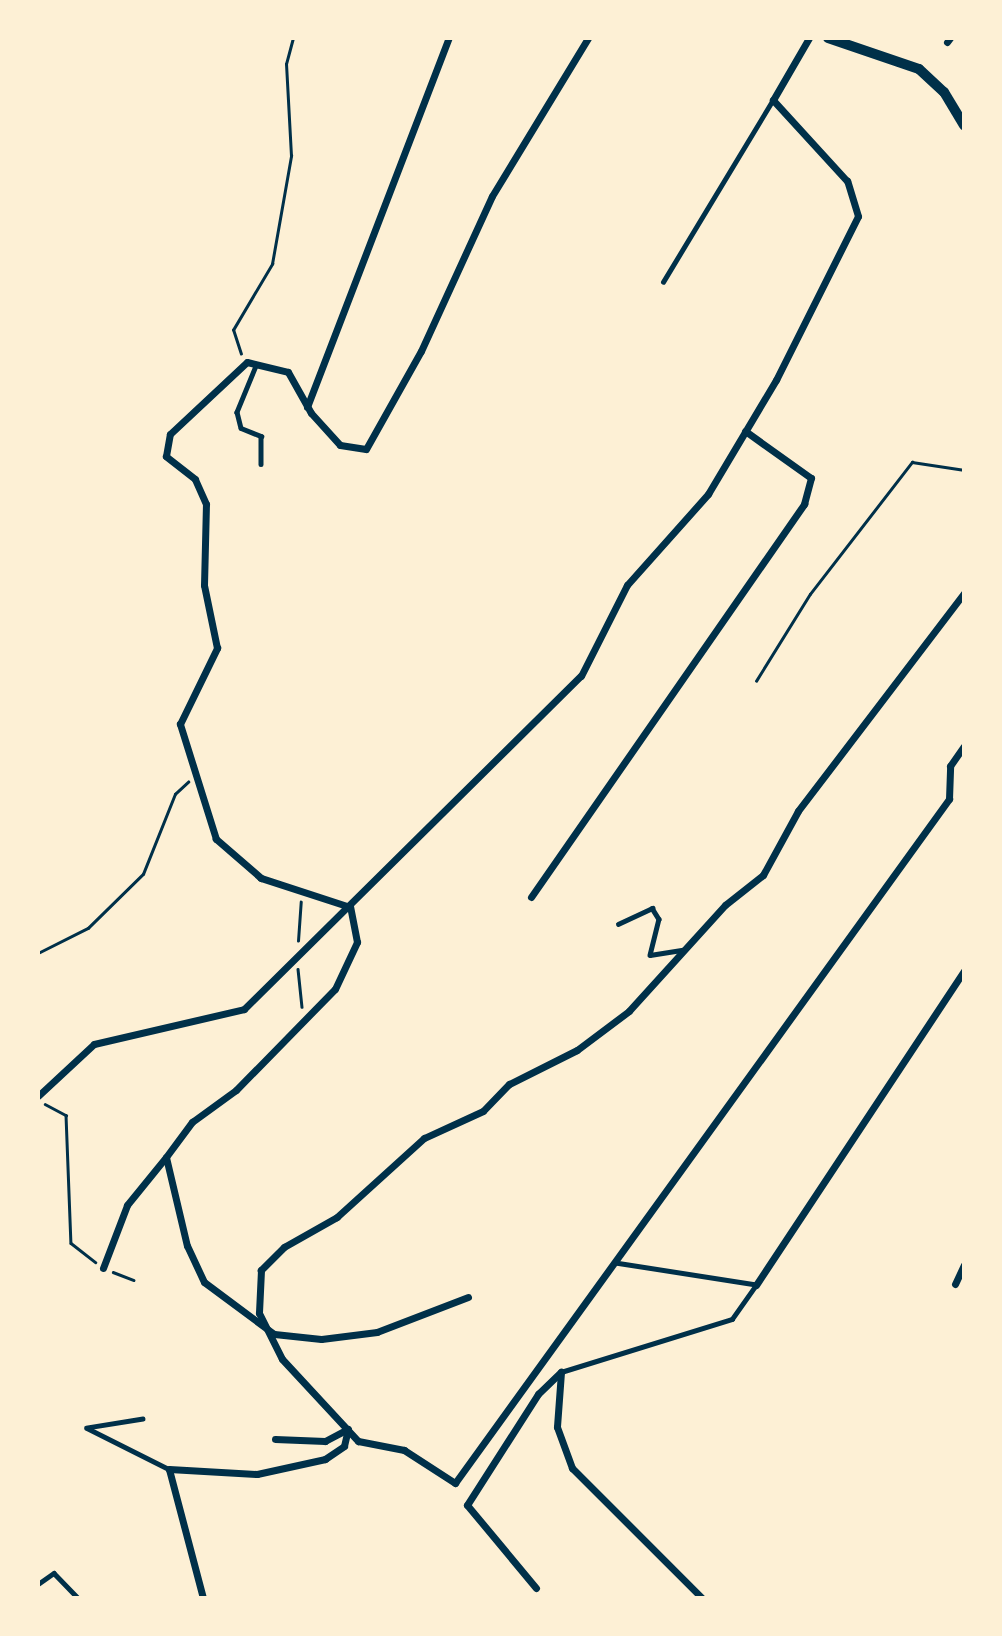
<!DOCTYPE html>
<style>
body{margin:0}
#map{position:relative;width:1002px;height:1636px;overflow:hidden;background:#fdf0d5;font-family:"Sofia Sans Condensed",sans-serif}
div>[style]{position:absolute}
.path>*{height:2.5px;margin:-1.25px;padding:0 1.25px;transform-origin:1.25px;border-radius:1.25px;background:#003049}
.service>*{height:4.5px;margin:-2.25px;padding:0 2.25px;transform-origin:2.25px;border-radius:2.25px;background:#003049}
.minor>*{height:7px;margin:-3.5px;padding:0 3.5px;transform-origin:3.5px;border-radius:3.5px;background:#003049}
.tertiary>*{height:10px;margin:-5px;padding:0 5px;transform-origin:5px;border-radius:5px;background:#003049}
span{translate:-50% -50%;white-space:nowrap;text-align:center;line-height:1.15;-webkit-text-stroke:5px #fdf0d5;paint-order:stroke}
.frame{position:absolute;inset:0;border:40px solid #fdf0d5;pointer-events:none}
</style>
<div id="map">
<div class="path">
<div style="left:241px;top:354px;width:25px;rotate:-108deg"></div>
<div style="left:233px;top:330px;width:77px;rotate:-59.4deg"></div>
<div style="left:272px;top:264px;width:110px;rotate:-80deg"></div>
<div style="left:291px;top:156px;width:92px;rotate:-93.1deg"></div>
<div style="left:286px;top:64px;width:27px;rotate:-75deg"></div>
<div style="left:756px;top:681px;width:102px;rotate:-58.2deg"></div>
<div style="left:810px;top:594px;width:167px;rotate:-52.3deg"></div>
<div style="left:912px;top:462px;width:53px;rotate:8.7deg"></div>
<div style="left:298px;top:941px;width:39px;rotate:-86deg"></div>
<div style="left:38px;top:953px;width:56px;rotate:-26.6deg"></div>
<div style="left:88px;top:928px;width:77px;rotate:-44.5deg"></div>
<div style="left:143px;top:874px;width:86px;rotate:-68.2deg"></div>
<div style="left:175px;top:794px;width:18px;rotate:-43deg"></div>
<div style="left:298px;top:969px;width:38px;rotate:84deg"></div>
<div style="left:45px;top:1104px;width:24px;rotate:28deg"></div>
<div style="left:66px;top:1115px;width:128px;rotate:87.8deg"></div>
<div style="left:71px;top:1243px;width:31px;rotate:38deg"></div>
<div style="left:113px;top:1272px;width:22px;rotate:21deg"></div>
</div>
<div class="service">
<div style="left:663px;top:282px;width:213px;rotate:-58.9deg"></div>
<div style="left:256px;top:366px;width:50px;rotate:112.4deg"></div>
<div style="left:237px;top:412px;width:16px;rotate:76deg"></div>
<div style="left:241px;top:428px;width:22px;rotate:22deg"></div>
<div style="left:261px;top:436px;width:28px;rotate:90deg"></div>
<div style="left:618px;top:924px;width:38px;rotate:-25deg"></div>
<div style="left:652px;top:908px;width:13px;rotate:58deg"></div>
<div style="left:659px;top:919px;width:37px;rotate:104deg"></div>
<div style="left:650px;top:955px;width:33px;rotate:-9deg"></div>
<div style="left:561px;top:1372px;width:179px;rotate:-17.2deg"></div>
<div style="left:732px;top:1319px;width:42px;rotate:-54.8deg"></div>
<div style="left:756px;top:1285px;width:142px;rotate:-171.1deg"></div>
<div style="left:143px;top:1419px;width:57px;rotate:170.9deg"></div>
<div style="left:87px;top:1428px;width:92px;rotate:26.6deg"></div>
<div style="left:38px;top:1584px;width:19px;rotate:-35deg"></div>
<div style="left:54px;top:1573px;width:35px;rotate:46deg"></div>
</div>
<div class="minor">
<div style="left:947px;top:42px;width:5px;rotate:-53deg"></div>
<div style="left:307px;top:407px;width:395px;rotate:-69deg"></div>
<div style="left:964px;top:593px;width:274px;rotate:127.3deg"></div>
<div style="left:798px;top:811px;width:73px;rotate:118.7deg"></div>
<div style="left:763px;top:875px;width:48px;rotate:141.7deg"></div>
<div style="left:725px;top:905px;width:143px;rotate:132.2deg"></div>
<div style="left:629px;top:1011px;width:65px;rotate:143.1deg"></div>
<div style="left:577px;top:1050px;width:76px;rotate:153.4deg"></div>
<div style="left:509px;top:1084px;width:37px;rotate:134deg"></div>
<div style="left:483px;top:1111px;width:65px;rotate:155.4deg"></div>
<div style="left:424px;top:1138px;width:118px;rotate:137.8deg"></div>
<div style="left:337px;top:1217px;width:61px;rotate:150.5deg"></div>
<div style="left:284px;top:1247px;width:33px;rotate:135deg"></div>
<div style="left:261px;top:1270px;width:43px;rotate:92.7deg"></div>
<div style="left:259px;top:1313px;width:51px;rotate:63.4deg"></div>
<div style="left:282px;top:1359px;width:112px;rotate:47.2deg"></div>
<div style="left:358px;top:1441px;width:47px;rotate:11.1deg"></div>
<div style="left:404px;top:1450px;width:61px;rotate:32.9deg"></div>
<div style="left:455px;top:1483px;width:844px;rotate:-54.16deg"></div>
<div style="left:949px;top:799px;width:33px;rotate:-88deg"></div>
<div style="left:950px;top:766px;width:24px;rotate:-55deg"></div>
<div style="left:531px;top:897px;width:479px;rotate:-55.2deg"></div>
<div style="left:804px;top:504px;width:27px;rotate:-75deg"></div>
<div style="left:811px;top:478px;width:81px;rotate:-144.5deg"></div>
<div style="left:38px;top:1096px;width:76px;rotate:-42.9deg"></div>
<div style="left:94px;top:1044px;width:154px;rotate:-13.1deg"></div>
<div style="left:244px;top:1009px;width:474px;rotate:-44.7deg"></div>
<div style="left:581px;top:676px;width:102px;rotate:-63.2deg"></div>
<div style="left:627px;top:585px;width:122px;rotate:-48.3deg"></div>
<div style="left:708px;top:494px;width:133px;rotate:-59.2deg"></div>
<div style="left:776px;top:380px;width:183px;rotate:-63.4deg"></div>
<div style="left:858px;top:216px;width:37px;rotate:-107deg"></div>
<div style="left:847px;top:181px;width:110px;rotate:-132.4deg"></div>
<div style="left:773px;top:100px;width:72px;rotate:-59.9deg"></div>
<div style="left:103px;top:1268px;width:67px;rotate:-69.1deg"></div>
<div style="left:127px;top:1205px;width:62px;rotate:-50.9deg"></div>
<div style="left:955px;top:1284px;width:21px;rotate:-65deg"></div>
<div style="left:756px;top:1285px;width:377px;rotate:-56.5deg"></div>
<div style="left:468px;top:1297px;width:97px;rotate:159deg"></div>
<div style="left:377px;top:1332px;width:56px;rotate:172.9deg"></div>
<div style="left:321px;top:1339px;width:47px;rotate:-173.9deg"></div>
<div style="left:274px;top:1334px;width:87px;rotate:-143.4deg"></div>
<div style="left:204px;top:1282px;width:40px;rotate:-115deg"></div>
<div style="left:187px;top:1246px;width:91px;rotate:-103.3deg"></div>
<div style="left:166px;top:1157px;width:44px;rotate:-53.4deg"></div>
<div style="left:192px;top:1122px;width:54px;rotate:-36deg"></div>
<div style="left:236px;top:1090px;width:141px;rotate:-45.6deg"></div>
<div style="left:335px;top:989px;width:52px;rotate:-64.9deg"></div>
<div style="left:357px;top:942px;width:36px;rotate:-101deg"></div>
<div style="left:350px;top:907px;width:94px;rotate:-162deg"></div>
<div style="left:261px;top:878px;width:60px;rotate:-139.1deg"></div>
<div style="left:216px;top:839px;width:121px;rotate:-107.4deg"></div>
<div style="left:180px;top:724px;width:85px;rotate:-64deg"></div>
<div style="left:217px;top:648px;width:64px;rotate:-101.7deg"></div>
<div style="left:204px;top:585px;width:81px;rotate:-88.6deg"></div>
<div style="left:206px;top:504px;width:27px;rotate:-114deg"></div>
<div style="left:195px;top:479px;width:37px;rotate:-142deg"></div>
<div style="left:166px;top:456px;width:22px;rotate:-80deg"></div>
<div style="left:170px;top:434px;width:105px;rotate:-43.1deg"></div>
<div style="left:247px;top:362px;width:42px;rotate:13.7deg"></div>
<div style="left:288px;top:372px;width:47px;rotate:60.7deg"></div>
<div style="left:311px;top:413px;width:43px;rotate:47.8deg"></div>
<div style="left:340px;top:445px;width:26px;rotate:9deg"></div>
<div style="left:366px;top:449px;width:112px;rotate:-60.7deg"></div>
<div style="left:421px;top:351px;width:170px;rotate:-65.4deg"></div>
<div style="left:492px;top:196px;width:185px;rotate:-58.7deg"></div>
<div style="left:275px;top:1439px;width:50px;rotate:2.3deg"></div>
<div style="left:325px;top:1441px;width:26px;rotate:-28deg"></div>
<div style="left:536px;top:1588px;width:108px;rotate:-129.7deg"></div>
<div style="left:467px;top:1505px;width:132px;rotate:-57.4deg"></div>
<div style="left:538px;top:1394px;width:32px;rotate:-44deg"></div>
<div style="left:561px;top:1372px;width:55px;rotate:94.2deg"></div>
<div style="left:557px;top:1427px;width:44px;rotate:69.9deg"></div>
<div style="left:572px;top:1468px;width:184px;rotate:45deg"></div>
<div style="left:203px;top:1598px;width:133px;rotate:-104.8deg"></div>
<div style="left:169px;top:1469px;width:88px;rotate:3.3deg"></div>
<div style="left:257px;top:1474px;width:70px;rotate:-12.4deg"></div>
<div style="left:325px;top:1459px;width:23px;rotate:-34deg"></div>
<div style="left:344px;top:1446px;width:17px;rotate:-77deg"></div>
</div>
<div class="tertiary">
<div style="left:828px;top:38px;width:96px;rotate:18.8deg"></div>
<div style="left:919px;top:69px;width:34px;rotate:43deg"></div>
<div style="left:944px;top:92px;width:39px;rotate:59deg"></div>
</div>
<div class="frame"></div>
</div>
